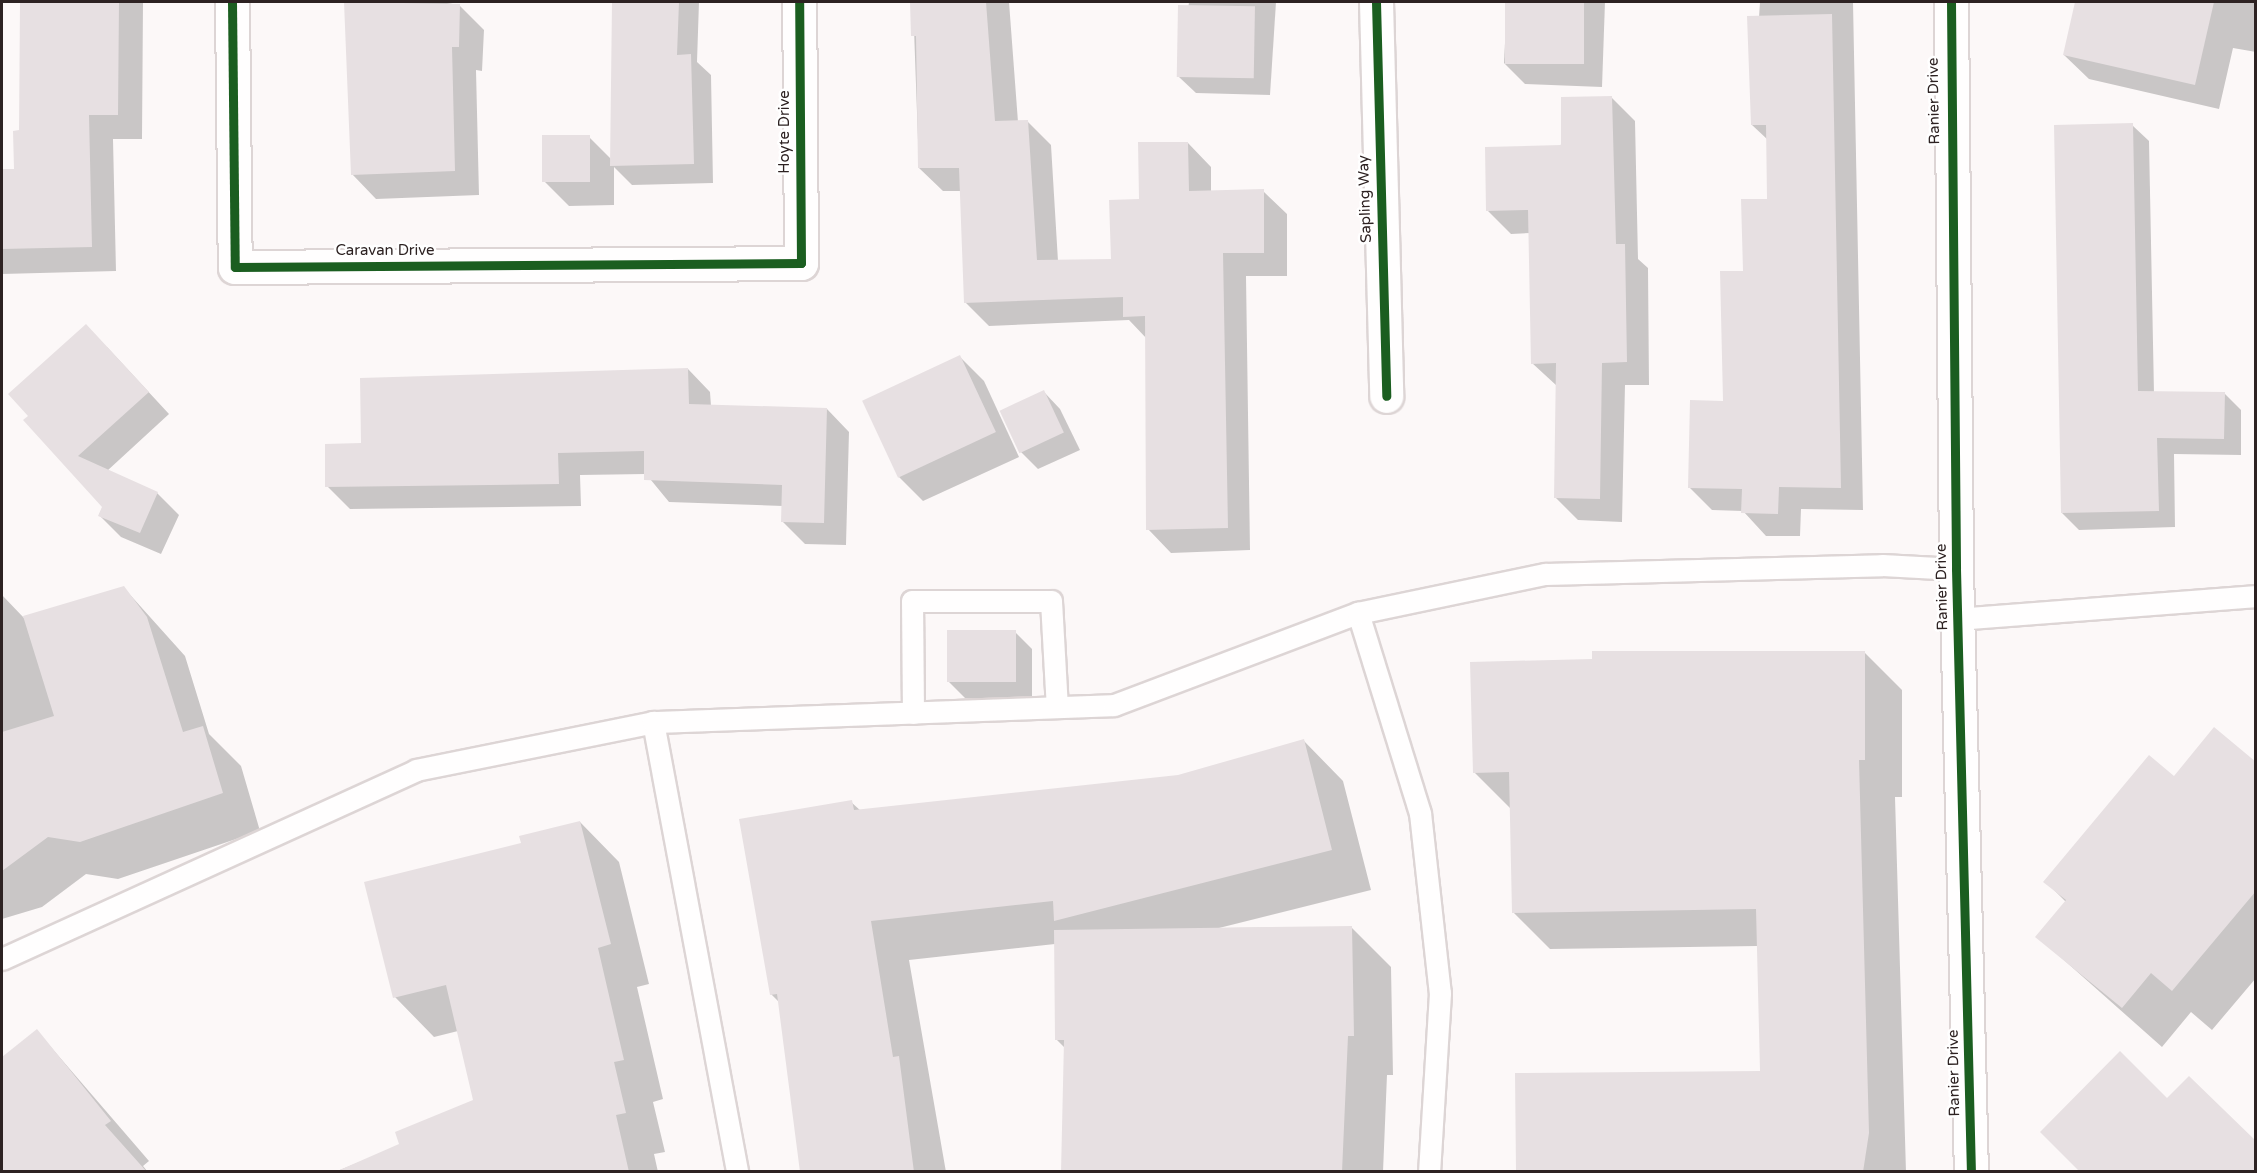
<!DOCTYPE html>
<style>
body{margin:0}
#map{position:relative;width:2257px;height:1173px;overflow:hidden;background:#fcf8f8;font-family:"Varela Round",sans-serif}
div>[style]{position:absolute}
.shadow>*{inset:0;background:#0003}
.building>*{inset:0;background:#e7e0e2;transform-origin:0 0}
.roads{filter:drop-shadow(2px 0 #ddd5d5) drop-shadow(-2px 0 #ddd5d5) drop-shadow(0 2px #ddd5d5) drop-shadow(0 -2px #ddd5d5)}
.service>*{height:21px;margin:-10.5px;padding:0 10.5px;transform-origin:10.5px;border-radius:10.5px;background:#fffefe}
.minor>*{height:33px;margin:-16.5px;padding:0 16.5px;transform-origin:16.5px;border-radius:16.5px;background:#fffefe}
.cycleway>*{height:9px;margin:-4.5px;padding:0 4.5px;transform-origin:4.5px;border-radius:4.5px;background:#1b5e20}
span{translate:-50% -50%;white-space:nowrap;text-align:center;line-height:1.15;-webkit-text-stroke:5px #fff;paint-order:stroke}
.street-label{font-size:15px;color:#2d2222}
.frame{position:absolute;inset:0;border:3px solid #2d2222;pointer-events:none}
</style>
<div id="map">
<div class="shadow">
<div style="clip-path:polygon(21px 2px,150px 2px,143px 3px,142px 139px,113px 139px,116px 271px,2px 274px,2px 171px,15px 171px,21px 132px)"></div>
<div style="clip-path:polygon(345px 2px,441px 2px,459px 5px,484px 30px,482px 71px,476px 70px,479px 195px,376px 199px,352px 174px)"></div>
<div style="clip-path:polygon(614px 2px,699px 2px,697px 62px,711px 75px,713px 183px,632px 185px,614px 167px,614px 205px,569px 206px,545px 182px,589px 137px,612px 160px)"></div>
<div style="clip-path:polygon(913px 2px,1009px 2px,1018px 122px,1028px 122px,1051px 145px,1058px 261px,1112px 260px,1141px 201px,1188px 143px,1211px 167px,1211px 192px,1263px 191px,1287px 214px,1287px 276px,1246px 276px,1250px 550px,1171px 553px,1148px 529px,1147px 339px,1129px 320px,989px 326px,965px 302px,961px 191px,943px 191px,919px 168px)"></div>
<div style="clip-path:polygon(1189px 2px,1276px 2px,1270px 95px,1196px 93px,1179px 77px)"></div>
<div style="clip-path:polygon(1507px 2px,1605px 2px,1602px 87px,1525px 84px,1504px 63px)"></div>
<div style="clip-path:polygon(1760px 2px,1853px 2px,1863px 510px,1801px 509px,1800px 536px,1766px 536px,1743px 511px,1712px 510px,1690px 488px,1724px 403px,1744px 272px,1769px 200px,1768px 140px,1752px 125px)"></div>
<div style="clip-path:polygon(2076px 2px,2256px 2px,2256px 52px,2233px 48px,2219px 109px,2089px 79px,2064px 55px)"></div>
<div style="clip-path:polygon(1612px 98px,1635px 121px,1638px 259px,1648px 268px,1649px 385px,1625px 385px,1622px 522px,1578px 520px,1555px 497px,1557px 386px,1532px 363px,1530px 233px,1511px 234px,1488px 211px)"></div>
<div style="clip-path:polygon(2132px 125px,2149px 141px,2154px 393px,2224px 393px,2241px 410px,2241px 455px,2174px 454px,2175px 527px,2079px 530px,2062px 513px)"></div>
<div style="clip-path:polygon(107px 347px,169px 414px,107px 471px,157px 493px,179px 515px,161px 554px,121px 537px,99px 515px,103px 506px,25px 420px)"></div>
<div style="clip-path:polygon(960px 357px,984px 381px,1019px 457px,923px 501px,898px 476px)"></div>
<div style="clip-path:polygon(688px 369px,710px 392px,711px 406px,827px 409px,849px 432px,846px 545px,805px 544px,782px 521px,783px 506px,669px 502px,646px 474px,580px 475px,581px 506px,350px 509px,327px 486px,362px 445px)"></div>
<div style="clip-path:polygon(1044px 392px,1060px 409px,1080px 450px,1038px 469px,1021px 452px)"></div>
<div style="clip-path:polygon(124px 588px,185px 656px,209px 734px,241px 766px,260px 831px,118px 879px,86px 874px,42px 907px,2px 919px,2px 595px,24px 618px)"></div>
<div style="clip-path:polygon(1015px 632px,1032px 649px,1032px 698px,965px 698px,948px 681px)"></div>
<div style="clip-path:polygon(1865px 653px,1902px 690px,1902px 797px,1895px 797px,1906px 1172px,1518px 1172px,1761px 1072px,1758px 946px,1550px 949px,1513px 912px,1511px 809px,1474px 772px)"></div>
<div style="clip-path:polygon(1304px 741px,1343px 781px,1371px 890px,1219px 928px,1351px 927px,1391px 967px,1393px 1075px,1387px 1075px,1383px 1172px,1062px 1171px,1065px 1048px,1056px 1039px,1055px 944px,909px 960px,946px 1172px,802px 1172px,780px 1003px,771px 994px,851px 802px,861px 811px,1178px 777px)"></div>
<div style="clip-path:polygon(2256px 764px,2256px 978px,2212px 1030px,2191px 1012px,2162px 1047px,2038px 937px,2066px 902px,2045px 881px,2174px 778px)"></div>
<div style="clip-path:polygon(580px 822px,619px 862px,649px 984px,637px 987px,663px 1099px,653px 1102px,665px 1152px,654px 1154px,658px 1172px,335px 1172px,401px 1145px,475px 1101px,458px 1031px,434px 1037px,395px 997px,522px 844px)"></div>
<div style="clip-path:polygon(37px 1031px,149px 1161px,143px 1166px,148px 1172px,12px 1172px,2px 1158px,2px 1058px)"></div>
</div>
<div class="building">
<div style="clip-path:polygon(20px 2px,119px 2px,118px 115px,89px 115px,92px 247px,2px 249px,2px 169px,14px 169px,13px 131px,19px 130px)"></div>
<div style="clip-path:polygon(344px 2px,460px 4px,459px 47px,452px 47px,455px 171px,351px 175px)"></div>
<div style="clip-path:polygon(612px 2px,679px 2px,677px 55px,691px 54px,694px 164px,610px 166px)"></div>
<div style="clip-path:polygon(910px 2px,986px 2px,995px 121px,1028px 120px,1037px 260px,1111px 259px,1109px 200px,1139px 199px,1138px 142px,1188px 142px,1189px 191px,1264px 189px,1264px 253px,1223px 253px,1228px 528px,1146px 530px,1145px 316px,1123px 317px,1123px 297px,964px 303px,959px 168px,918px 168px,916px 36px,911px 36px)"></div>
<div style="left:1505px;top:2px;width:79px;height:62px"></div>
<div style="clip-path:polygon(2075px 2px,2214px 2px,2195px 85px,2063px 55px)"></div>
<div style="left:1178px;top:5px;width:77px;height:72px;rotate:1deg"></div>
<div style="clip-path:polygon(1832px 14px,1841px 488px,1779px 487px,1778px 514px,1741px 513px,1742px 489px,1688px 488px,1690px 400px,1723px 401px,1720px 271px,1743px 271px,1741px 199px,1767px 199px,1766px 125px,1751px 125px,1747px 16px)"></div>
<div style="clip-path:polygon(1612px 96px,1616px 244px,1625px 244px,1627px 362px,1602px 363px,1600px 499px,1554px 498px,1556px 363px,1531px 364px,1528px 210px,1486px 211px,1485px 147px,1561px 145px,1561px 97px)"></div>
<div style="clip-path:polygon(2133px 123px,2138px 391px,2225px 392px,2224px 439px,2157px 438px,2159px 511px,2061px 513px,2054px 125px)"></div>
<div style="left:590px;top:135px;width:47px;height:48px;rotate:90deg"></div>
<div style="clip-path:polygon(86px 324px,149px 392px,78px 456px,158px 492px,140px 533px,98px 516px,102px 507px,23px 420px,28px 416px,8px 394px)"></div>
<div style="left:960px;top:355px;width:85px;height:108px;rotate:65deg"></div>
<div style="clip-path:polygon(688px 368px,689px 404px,827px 408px,824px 523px,781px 522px,782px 485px,644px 480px,644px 451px,558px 453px,559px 484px,325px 487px,325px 444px,361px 443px,360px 378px)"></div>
<div style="left:1044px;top:390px;width:47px;height:49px;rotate:65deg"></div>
<div style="clip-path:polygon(124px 586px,147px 617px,183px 732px,203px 726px,223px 793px,80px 842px,48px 837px,2px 871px,2px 732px,54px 716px,23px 616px)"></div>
<div style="left:947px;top:630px;width:69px;height:52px"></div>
<div style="clip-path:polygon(1592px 651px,1865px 651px,1865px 760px,1859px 760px,1869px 1133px,1863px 1172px,1516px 1172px,1515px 1073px,1760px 1071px,1756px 909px,1512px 913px,1509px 772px,1473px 773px,1470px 662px,1592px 659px)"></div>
<div style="clip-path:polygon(2214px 727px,2256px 762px,2256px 891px,2172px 991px,2151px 973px,2122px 1008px,2035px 937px,2066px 900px,2043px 882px,2149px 755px,2174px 776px)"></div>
<div style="clip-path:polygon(1304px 739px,1332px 850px,1054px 921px,1053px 901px,871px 921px,893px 1057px,899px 1056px,914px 1172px,800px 1172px,777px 994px,770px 995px,739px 819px,852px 800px,854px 810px,1178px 775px)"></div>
<div style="clip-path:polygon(580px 821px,611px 944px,598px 948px,624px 1060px,614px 1062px,626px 1113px,616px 1115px,629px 1172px,335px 1172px,399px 1144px,395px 1132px,473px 1100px,446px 985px,393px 998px,364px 882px,521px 843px,519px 836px)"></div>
<div style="clip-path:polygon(1352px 926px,1354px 1036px,1348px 1036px,1342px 1172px,1061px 1172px,1064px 1040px,1055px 1040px,1054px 930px)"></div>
<div style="clip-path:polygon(37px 1029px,111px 1121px,105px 1125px,147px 1172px,2px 1172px,2px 1057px)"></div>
<div style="clip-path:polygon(2120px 1051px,2167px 1098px,2189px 1076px,2256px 1141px,2256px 1172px,2080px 1172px,2040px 1132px)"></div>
</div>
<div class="roads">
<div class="service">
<div style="left:1358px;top:613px;width:209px;rotate:72.8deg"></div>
<div style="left:1420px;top:813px;width:181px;rotate:83.7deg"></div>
<div style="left:1440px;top:993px;width:179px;rotate:93.5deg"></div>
<div style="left:1957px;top:619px;width:300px;rotate:-4.4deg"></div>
<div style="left:913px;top:713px;width:112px;rotate:-90.5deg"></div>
<div style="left:912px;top:601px;width:139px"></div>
<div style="left:1051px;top:601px;width:106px;rotate:86.8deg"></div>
<div style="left:653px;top:722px;width:458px;rotate:79.4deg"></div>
<div style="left:2px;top:959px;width:455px;rotate:-24.5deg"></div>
<div style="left:416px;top:770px;width:242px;rotate:-11.4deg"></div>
<div style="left:653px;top:722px;width:461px;rotate:-2.1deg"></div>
<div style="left:1114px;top:705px;width:261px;rotate:-20.7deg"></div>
<div style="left:1358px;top:613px;width:191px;rotate:-11.8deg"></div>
<div style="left:1545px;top:574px;width:337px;rotate:-1.5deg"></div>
<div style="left:1882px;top:565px;width:74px;rotate:3.1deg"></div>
</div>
<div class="minor">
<div style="left:232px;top:2px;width:265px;rotate:89.4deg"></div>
<div style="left:235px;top:267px;width:566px;rotate:-0.4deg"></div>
<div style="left:801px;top:263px;width:261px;rotate:-90.4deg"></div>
<div style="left:1376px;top:2px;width:394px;rotate:88.5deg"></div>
<div style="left:1951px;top:2px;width:567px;rotate:89.49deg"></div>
<div style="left:1956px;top:569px;width:603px;rotate:88.58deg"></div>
</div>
</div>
<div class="cycleway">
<div style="left:232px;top:2px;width:265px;rotate:89.4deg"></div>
<div style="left:235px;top:267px;width:566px;rotate:-0.4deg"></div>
<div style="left:801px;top:263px;width:261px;rotate:-90.4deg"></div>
<div style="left:1376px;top:2px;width:394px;rotate:88.5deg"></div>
<div style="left:1951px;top:2px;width:567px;rotate:89.49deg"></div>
<div style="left:1956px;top:569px;width:603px;rotate:88.58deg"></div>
</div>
<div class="street-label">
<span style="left:1934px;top:101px;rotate:-91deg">Ranier Drive</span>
<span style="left:785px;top:132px;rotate:-90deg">Hoyte Drive</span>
<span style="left:1365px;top:199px;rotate:-92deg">Sapling Way</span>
<span style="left:385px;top:251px">Caravan Drive</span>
<span style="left:1942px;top:587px;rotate:-91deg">Ranier Drive</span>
<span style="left:1954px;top:1073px;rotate:-91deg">Ranier Drive</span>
</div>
<div class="frame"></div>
</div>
